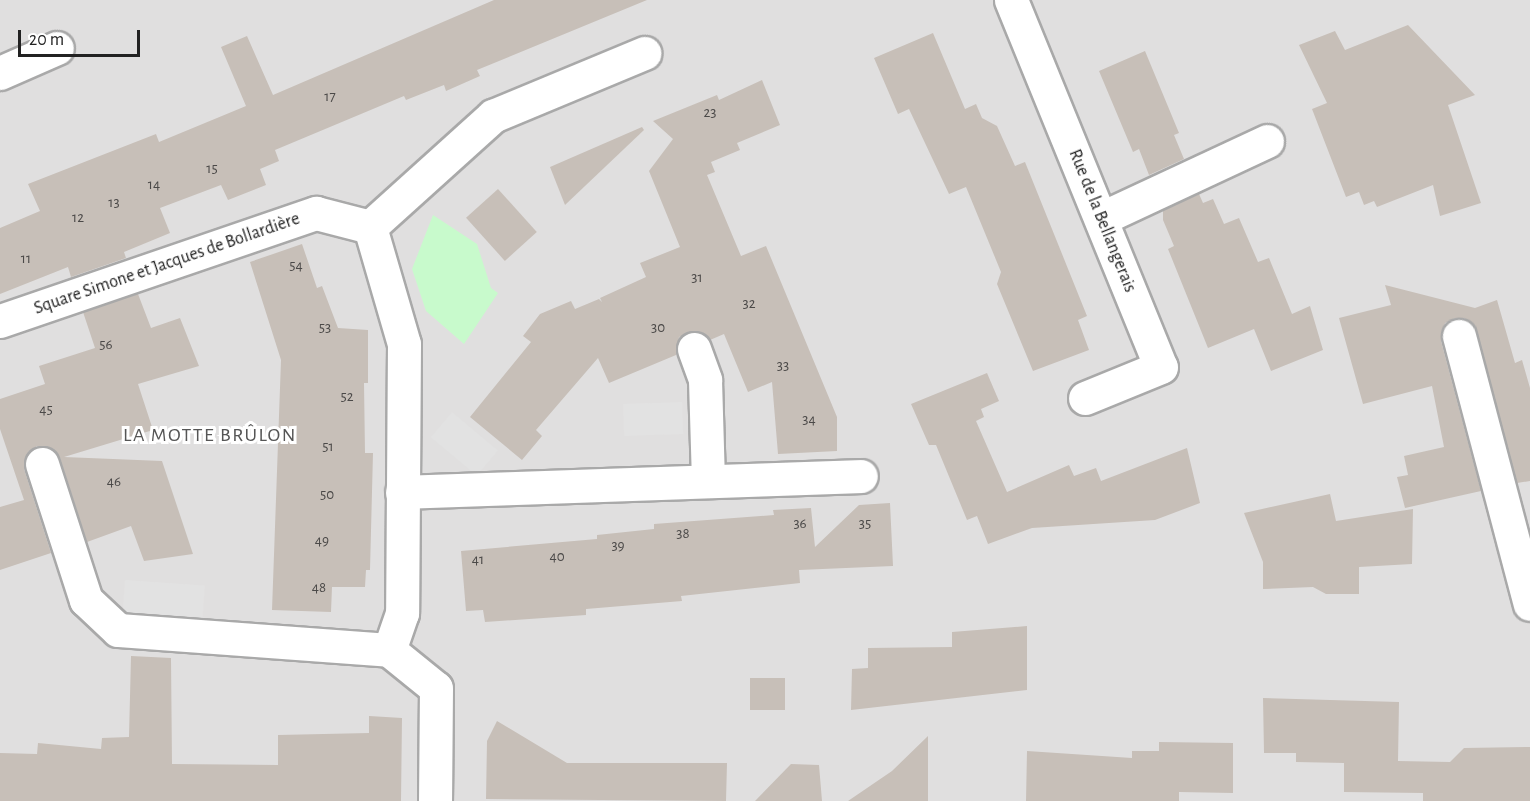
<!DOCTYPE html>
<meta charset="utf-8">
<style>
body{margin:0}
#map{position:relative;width:1530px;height:801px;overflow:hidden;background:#f2efe9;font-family:"Alegreya Sans",sans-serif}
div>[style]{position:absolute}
.residential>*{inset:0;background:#e0dfdf;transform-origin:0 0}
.park>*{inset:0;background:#c8facc}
.parking>*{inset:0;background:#e2e2e2;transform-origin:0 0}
.building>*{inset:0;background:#c7bfb8;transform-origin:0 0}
.roads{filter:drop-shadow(2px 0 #a9a9a9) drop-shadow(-2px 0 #a9a9a9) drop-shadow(0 2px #a9a9a9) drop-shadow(0 -2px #a9a9a9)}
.minor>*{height:33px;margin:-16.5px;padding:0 16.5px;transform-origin:16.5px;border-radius:16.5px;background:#fff}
span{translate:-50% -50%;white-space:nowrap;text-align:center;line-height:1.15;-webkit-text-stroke:6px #fff;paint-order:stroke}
.number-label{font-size:15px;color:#4b4948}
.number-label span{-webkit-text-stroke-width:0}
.street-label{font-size:18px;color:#222}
.neighbourhood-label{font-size:20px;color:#555;letter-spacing:1.5px}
.scale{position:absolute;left:18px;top:30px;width:122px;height:27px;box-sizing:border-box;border:3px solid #222;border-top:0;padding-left:8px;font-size:18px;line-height:21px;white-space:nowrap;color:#222;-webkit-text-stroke:4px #fff;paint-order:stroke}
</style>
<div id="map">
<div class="residential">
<div style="left:0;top:0;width:1530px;height:801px"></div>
</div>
<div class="park">
<div style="clip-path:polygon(433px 215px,477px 244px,491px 288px,498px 293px,464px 344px,426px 311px,412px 269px)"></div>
</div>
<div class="parking">
<div style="left:682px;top:402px;width:32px;height:59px;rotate:88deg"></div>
<div style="left:452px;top:412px;width:60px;height:33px;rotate:40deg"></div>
<div style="left:125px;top:580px;width:80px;height:32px;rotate:4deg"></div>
</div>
<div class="building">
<div style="clip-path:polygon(494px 0,647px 0,477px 70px,480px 76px,446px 91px,444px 85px,406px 100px,404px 96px,275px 150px,279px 161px,260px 169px,266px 185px,228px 200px,221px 185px,160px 208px,170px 233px,124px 252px,126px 258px,71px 277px,68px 267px,0 294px,0 228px,40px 211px,28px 184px,156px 134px,159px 142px,246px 106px,221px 47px,247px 36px,273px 95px)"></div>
<div style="clip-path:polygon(1408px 25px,1475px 95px,1448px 105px,1481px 203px,1440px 216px,1433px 185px,1377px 207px,1374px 201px,1364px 205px,1359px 192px,1346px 197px,1312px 109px,1327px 103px,1299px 45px,1335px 31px,1345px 50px)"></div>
<div style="clip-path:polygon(933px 33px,965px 109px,976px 104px,982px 118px,997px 126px,1015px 166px,1025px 162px,1087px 316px,1078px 320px,1089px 350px,1033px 371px,997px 284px,1001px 272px,966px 187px,949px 194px,909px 109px,898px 114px,874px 58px)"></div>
<div style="clip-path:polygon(1145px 51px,1179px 133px,1174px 135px,1184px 159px,1149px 175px,1139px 149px,1133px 152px,1099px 71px)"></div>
<div style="clip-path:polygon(762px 80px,780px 125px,737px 143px,740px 150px,711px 162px,715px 172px,707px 175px,741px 256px,766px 246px,837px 417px,837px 451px,778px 454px,772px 382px,748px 392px,724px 334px,710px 340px,697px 331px,679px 337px,676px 355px,609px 383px,598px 358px,536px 430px,542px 436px,522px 460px,470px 417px,531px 342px,523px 336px,540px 314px,571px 301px,575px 309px,599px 299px,602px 302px,600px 298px,646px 277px,640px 263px,680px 247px,649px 171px,673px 139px,653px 121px,717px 95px,719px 100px)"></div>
<div style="clip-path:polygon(642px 127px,644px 130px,565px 205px,550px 167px)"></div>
<div style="left:498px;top:189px;width:58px;height:43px;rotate:48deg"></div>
<div style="clip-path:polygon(1199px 194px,1203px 203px,1213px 199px,1224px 224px,1239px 218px,1258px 262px,1269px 258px,1292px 314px,1310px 306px,1323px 350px,1271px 371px,1254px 329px,1208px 348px,1168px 249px,1174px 246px,1163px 220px,1163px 210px)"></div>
<div style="clip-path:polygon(302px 244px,317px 288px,322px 286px,338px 328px,368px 330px,368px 383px,364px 383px,365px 453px,373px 453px,370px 570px,366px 570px,365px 587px,332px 587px,331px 612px,272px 610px,281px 360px,250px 262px)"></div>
<div style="clip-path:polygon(1385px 285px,1475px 308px,1497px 300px,1515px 363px,1522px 360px,1530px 388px,1530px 481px,1517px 483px,1477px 331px,1464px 318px,1455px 318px,1445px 323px,1441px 341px,1481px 491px,1405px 508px,1397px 477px,1408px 475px,1404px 456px,1444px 447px,1432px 386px,1363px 404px,1339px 318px,1391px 305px)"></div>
<div style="clip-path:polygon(138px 294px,151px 328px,180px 318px,199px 366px,138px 384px,153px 430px,64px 457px,162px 461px,193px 554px,144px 561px,131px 526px,87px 542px,60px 458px,54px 450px,37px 446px,28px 452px,24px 469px,51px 553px,0 570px,0 507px,24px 500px,0 429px,0 399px,45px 384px,39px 366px,95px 348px,83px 312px)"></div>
<div style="clip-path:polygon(987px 373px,999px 401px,981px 409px,984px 417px,976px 421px,1007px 492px,1069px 465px,1074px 476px,1096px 468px,1101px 481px,1187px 448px,1200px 503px,1155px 520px,1032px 528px,988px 544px,977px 516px,967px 520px,936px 445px,929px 445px,911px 404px)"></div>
<div style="clip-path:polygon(1330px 494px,1336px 521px,1413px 509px,1412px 564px,1359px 567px,1359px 594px,1326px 594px,1313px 587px,1263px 589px,1263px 562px,1244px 513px)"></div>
<div style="clip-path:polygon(890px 503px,893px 566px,799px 570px,800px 583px,681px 596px,682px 601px,586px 609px,586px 615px,485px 622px,483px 610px,466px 611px,461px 551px,597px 539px,597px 535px,654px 529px,654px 524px,774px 515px,773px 510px,811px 508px,815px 547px,859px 505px)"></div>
<div style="clip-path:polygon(1027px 626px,1027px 690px,851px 710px,852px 669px,868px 668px,868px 648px,952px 647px,952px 632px)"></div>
<div style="clip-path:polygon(131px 656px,171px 658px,172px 764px,278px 765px,278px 735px,369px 733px,369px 716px,402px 718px,401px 801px,0 801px,0 753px,37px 754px,38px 743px,101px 749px,102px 738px,129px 737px)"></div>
<div style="left:750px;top:678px;width:35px;height:32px"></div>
<div style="clip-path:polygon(1263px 698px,1399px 702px,1398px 761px,1450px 762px,1464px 748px,1530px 747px,1530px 801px,1423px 801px,1423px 793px,1344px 792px,1344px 763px,1296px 762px,1296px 753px,1264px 753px)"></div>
<div style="clip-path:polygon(497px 721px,567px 763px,727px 763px,726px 801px,486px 799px,487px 741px)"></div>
<div style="clip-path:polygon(928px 736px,928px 801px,848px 801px,892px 771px)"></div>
<div style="clip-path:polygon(1159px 742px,1233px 743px,1233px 793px,1179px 792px,1179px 801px,1026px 801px,1027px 751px,1132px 758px,1132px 751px,1159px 751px)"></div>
<div style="clip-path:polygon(791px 764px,819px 765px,822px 801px,755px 801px)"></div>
</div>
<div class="roads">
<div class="minor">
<div style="left:1011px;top:0;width:396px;rotate:67.8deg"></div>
<div style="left:1161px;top:367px;width:82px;rotate:157.8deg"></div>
<div style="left:0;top:73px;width:62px;rotate:-23.7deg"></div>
<div style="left:1102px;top:218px;width:182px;rotate:-25deg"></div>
<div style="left:370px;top:227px;width:166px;rotate:-42.1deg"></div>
<div style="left:493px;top:116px;width:164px;rotate:-22.6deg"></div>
<div style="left:0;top:321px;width:334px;rotate:-18.9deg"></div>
<div style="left:316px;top:213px;width:56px;rotate:14.5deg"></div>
<div style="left:370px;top:227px;width:122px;rotate:73.8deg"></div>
<div style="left:404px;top:344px;width:269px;rotate:90.4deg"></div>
<div style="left:402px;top:613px;width:39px;rotate:109deg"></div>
<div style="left:389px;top:650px;width:60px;rotate:39deg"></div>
<div style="left:436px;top:688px;width:113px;rotate:90.5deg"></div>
<div style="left:1459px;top:336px;width:277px;rotate:75.2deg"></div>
<div style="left:694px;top:349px;width:33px;rotate:70deg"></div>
<div style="left:705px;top:380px;width:100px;rotate:88.3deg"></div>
<div style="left:42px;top:464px;width:143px;rotate:72.1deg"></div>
<div style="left:86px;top:600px;width:44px;rotate:43.2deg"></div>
<div style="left:118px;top:630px;width:272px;rotate:4.2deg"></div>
<div style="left:402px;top:492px;width:459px;rotate:-2deg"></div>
</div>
</div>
<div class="number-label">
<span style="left:330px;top:97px">17</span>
<span style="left:710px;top:113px">23</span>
<span style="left:212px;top:169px">15</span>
<span style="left:154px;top:185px">14</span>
<span style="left:114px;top:203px">13</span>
<span style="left:78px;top:218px">12</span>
<span style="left:26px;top:259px">11</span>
<span style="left:296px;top:266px">54</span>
<span style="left:697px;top:278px">31</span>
<span style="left:749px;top:304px">32</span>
<span style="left:325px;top:328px">53</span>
<span style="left:658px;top:328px">30</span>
<span style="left:106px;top:345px">56</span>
<span style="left:783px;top:366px">33</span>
<span style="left:347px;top:397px">52</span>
<span style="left:46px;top:410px">45</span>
<span style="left:809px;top:420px">34</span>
<span style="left:328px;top:447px">51</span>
<span style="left:114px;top:482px">46</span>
<span style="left:327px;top:495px">50</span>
<span style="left:800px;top:524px">36</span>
<span style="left:865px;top:524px">35</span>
<span style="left:683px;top:534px">38</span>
<span style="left:322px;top:541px">49</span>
<span style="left:618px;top:546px">39</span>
<span style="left:557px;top:557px">40</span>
<span style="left:478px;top:560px">41</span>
<span style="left:319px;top:588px">48</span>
</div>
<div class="street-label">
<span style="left:1102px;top:221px;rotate:68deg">Rue de la Bellangerais</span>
<span style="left:167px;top:264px;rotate:-19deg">Square Simone et Jacques de Bollardière</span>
</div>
<div class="neighbourhood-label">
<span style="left:210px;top:435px">LA MOTTE BRÛLON</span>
</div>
<div class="scale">20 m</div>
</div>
